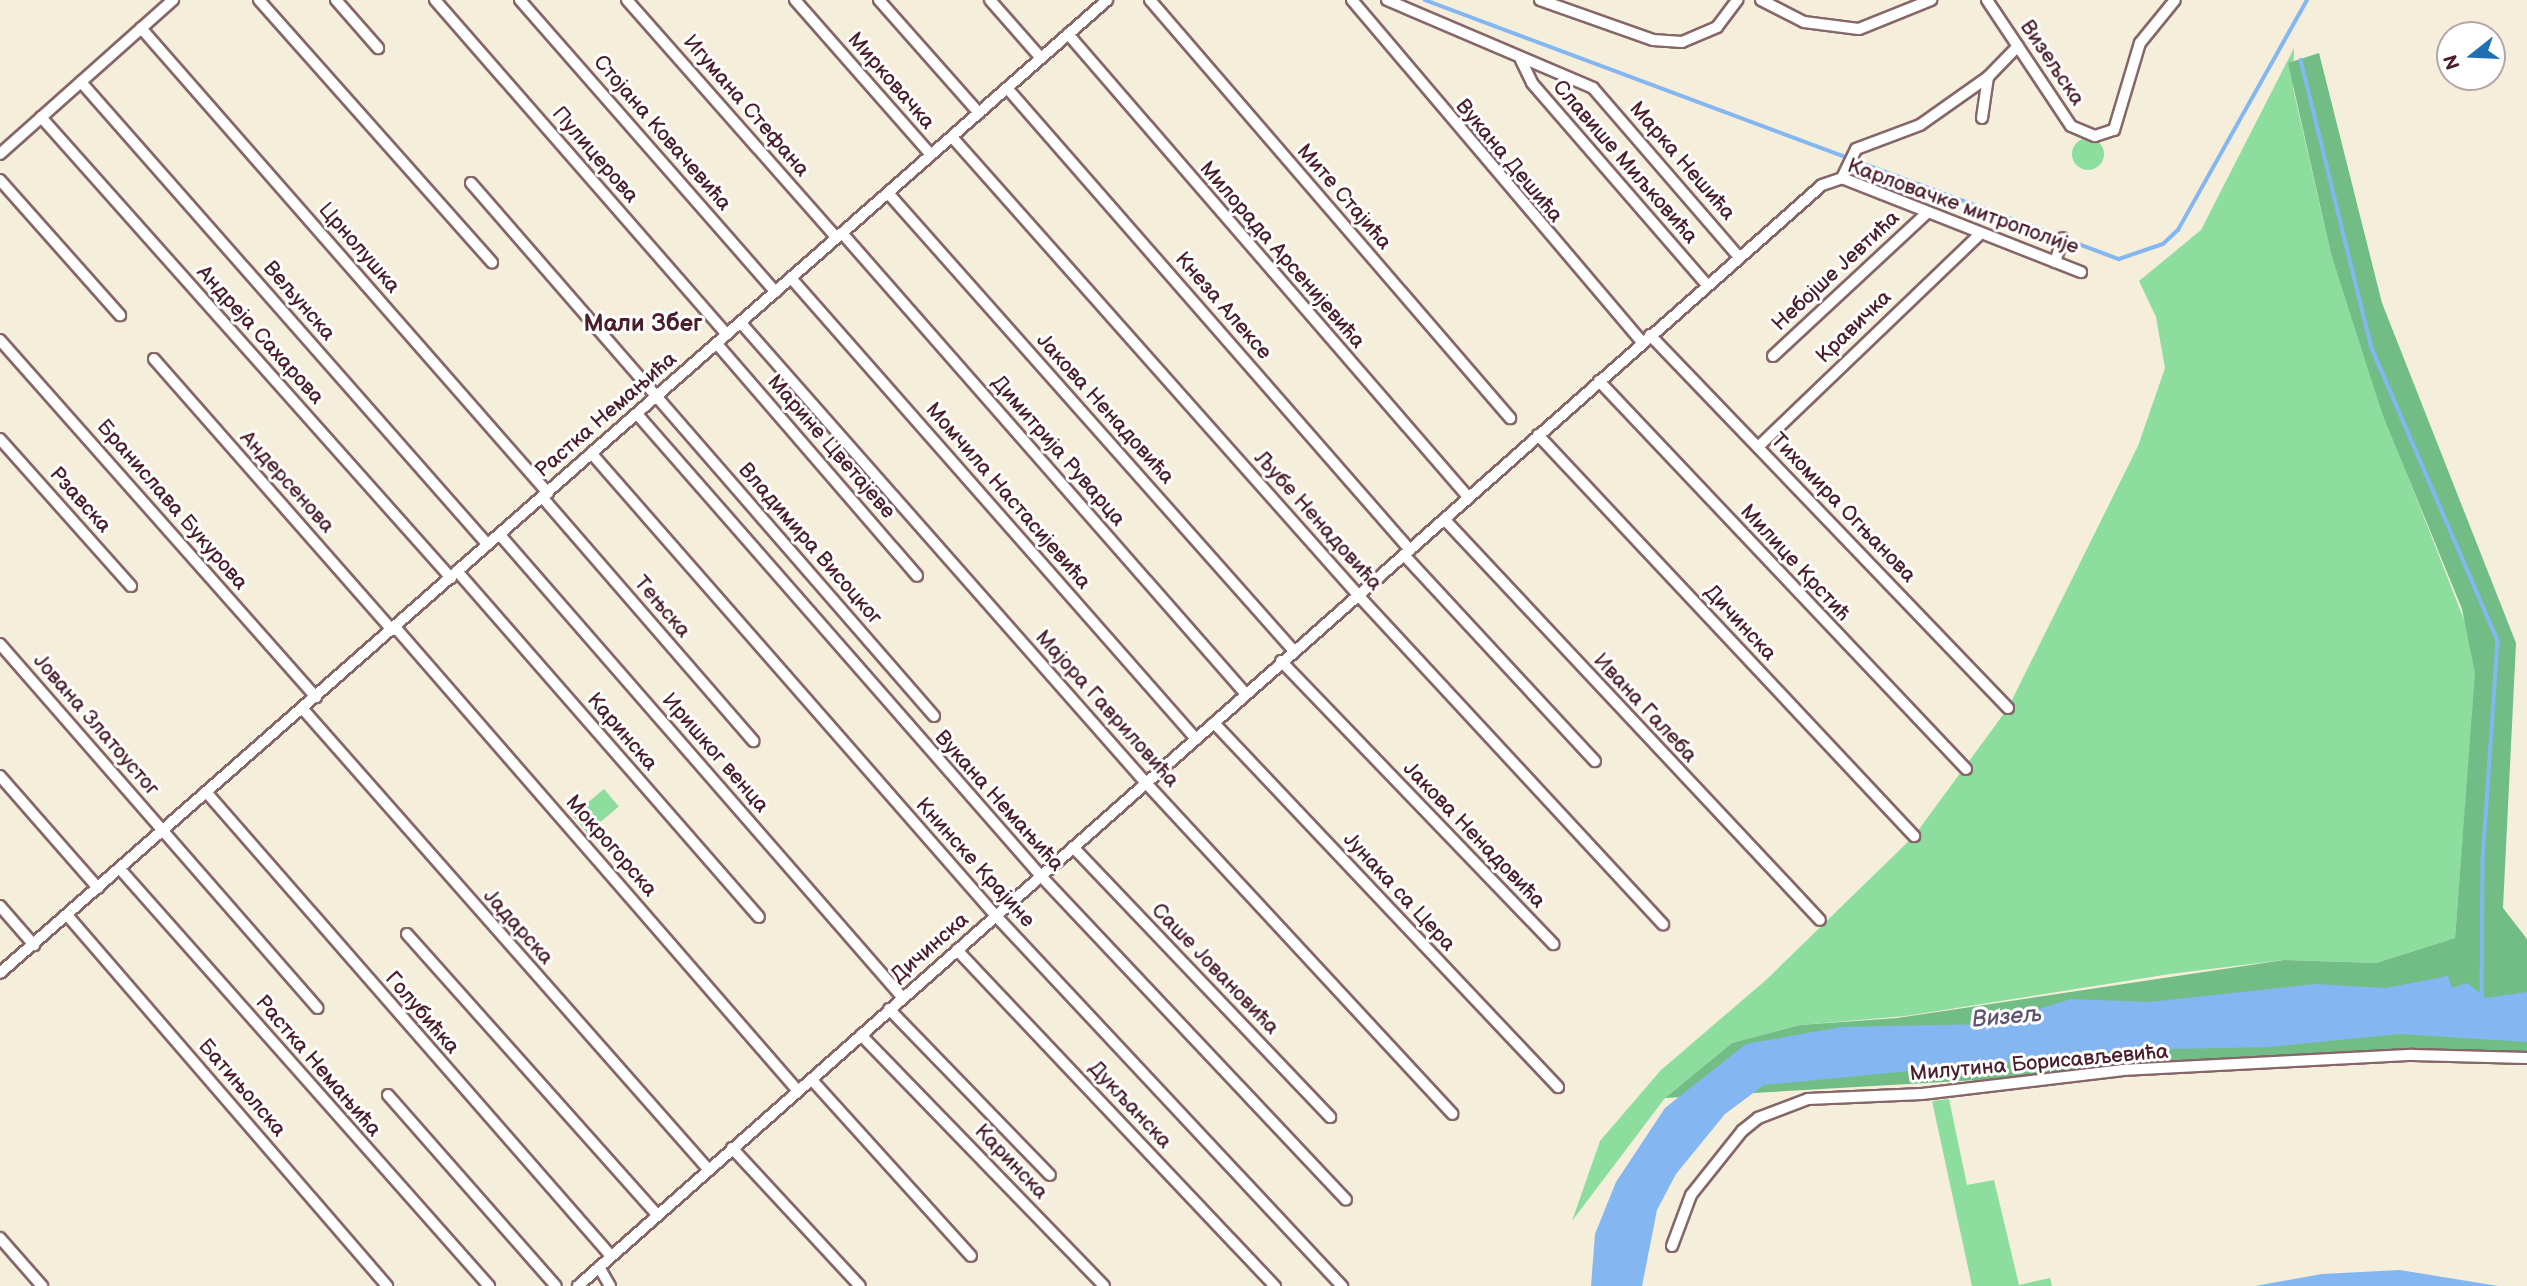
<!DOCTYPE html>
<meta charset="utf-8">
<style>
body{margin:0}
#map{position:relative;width:2527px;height:1286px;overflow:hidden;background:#f4eedb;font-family:"Balsamiq Sans",sans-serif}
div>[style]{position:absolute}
.green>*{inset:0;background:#8dde9e;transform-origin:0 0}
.round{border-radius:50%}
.forest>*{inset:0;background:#72bd85}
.water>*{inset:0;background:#84b7f1}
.stream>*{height:3.5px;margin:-1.75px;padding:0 1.75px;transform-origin:1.75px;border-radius:1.75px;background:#84b7f1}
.roads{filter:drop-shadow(2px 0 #866769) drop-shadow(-2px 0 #866769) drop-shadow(0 2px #866769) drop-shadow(0 -2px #866769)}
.street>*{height:10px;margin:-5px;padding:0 5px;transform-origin:5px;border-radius:5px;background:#fff}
span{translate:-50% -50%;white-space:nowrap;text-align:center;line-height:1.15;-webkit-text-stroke:6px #fff;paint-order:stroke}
.street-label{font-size:21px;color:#4a1f2b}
.water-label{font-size:23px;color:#5e5470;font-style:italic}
.quarter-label{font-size:24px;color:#4a1f2b;font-weight:700}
.north{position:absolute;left:2436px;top:21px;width:70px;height:70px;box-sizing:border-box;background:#fff;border:2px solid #b7a5aa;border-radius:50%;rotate:252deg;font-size:19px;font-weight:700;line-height:28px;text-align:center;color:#4a1f2b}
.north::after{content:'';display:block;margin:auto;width:24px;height:32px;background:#1f6fb2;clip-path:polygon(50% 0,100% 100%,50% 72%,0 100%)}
</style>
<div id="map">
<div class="green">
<div style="clip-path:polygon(2294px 48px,2293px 88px,2331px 254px,2390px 431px,2465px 622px,2476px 673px,2455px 938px,2376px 963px,2284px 960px,2170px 974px,1906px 1016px,1800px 1025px,1732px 1043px,1665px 1098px,1572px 1221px,1600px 1141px,1661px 1070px,1766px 980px,1914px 836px,2008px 708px,2138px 446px,2165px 368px,2156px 317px,2139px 281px,2201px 230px)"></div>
<div class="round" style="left:2072px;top:138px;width:32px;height:32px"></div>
<div style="left:604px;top:789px;width:23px;height:41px;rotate:50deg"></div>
<div style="clip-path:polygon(1949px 1099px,1967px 1185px,1994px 1180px,2019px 1285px,2050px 1278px,2052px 1286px,1972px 1286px,1932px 1101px)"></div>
</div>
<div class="forest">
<div style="clip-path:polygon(2319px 53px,2382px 303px,2516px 643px,2503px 908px,2527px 939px,2527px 1058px,2413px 1055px,1665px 1098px,1732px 1043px,1800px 1025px,1897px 1018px,2284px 960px,2376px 963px,2455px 938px,2475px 673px,2462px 609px,2382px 413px,2331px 254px,2288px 63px)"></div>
</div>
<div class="water">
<div style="clip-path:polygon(2448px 976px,2452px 988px,2467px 983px,2486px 998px,2527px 992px,2527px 1042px,2400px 1034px,2269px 1047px,2123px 1050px,1764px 1085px,1725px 1114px,1676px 1174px,1657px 1210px,1642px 1286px,1591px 1286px,1595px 1234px,1616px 1182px,1665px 1108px,1746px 1044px,1841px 1027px,1989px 1024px,2071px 999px,2149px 1002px,2315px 984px,2386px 988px)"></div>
<div style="clip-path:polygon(2400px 1270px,2498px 1286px,2255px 1286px,2322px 1274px)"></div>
</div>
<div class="stream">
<div style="left:1425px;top:0;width:741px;rotate:20.47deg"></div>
<div style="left:2119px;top:259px;width:46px;rotate:-18.8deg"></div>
<div style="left:2163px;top:244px;width:21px;rotate:-43deg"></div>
<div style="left:2178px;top:230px;width:264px;rotate:-60.7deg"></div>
<div style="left:2301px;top:60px;width:294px;rotate:76.2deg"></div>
<div style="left:2371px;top:346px;width:321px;rotate:66.7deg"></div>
<div style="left:2498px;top:641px;width:219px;rotate:93.9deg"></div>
<div style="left:2483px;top:859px;width:138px;rotate:90.4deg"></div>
</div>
<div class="roads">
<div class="street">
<div style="left:259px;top:0;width:351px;rotate:48.4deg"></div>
<div style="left:336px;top:0;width:64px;rotate:48.8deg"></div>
<div style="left:435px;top:0;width:444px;rotate:48.9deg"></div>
<div style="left:520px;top:0;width:388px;rotate:48.8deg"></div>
<div style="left:627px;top:0;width:317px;rotate:48.6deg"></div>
<div style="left:795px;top:0;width:206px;rotate:48.7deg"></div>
<div style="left:879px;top:0;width:151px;rotate:48.5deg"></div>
<div style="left:990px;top:0;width:77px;rotate:48.7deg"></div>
<div style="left:1150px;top:0;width:552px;rotate:49.26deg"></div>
<div style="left:1352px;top:0;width:448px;rotate:49.7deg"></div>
<div style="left:1387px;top:0;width:224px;rotate:23.1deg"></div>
<div style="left:1593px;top:88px;width:223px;rotate:49.2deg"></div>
<div style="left:1540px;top:0;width:120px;rotate:19.5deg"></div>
<div style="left:1653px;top:40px;width:29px;rotate:4deg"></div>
<div style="left:1682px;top:42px;width:38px;rotate:-23deg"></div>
<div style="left:1717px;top:27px;width:34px;rotate:-53deg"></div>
<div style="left:1761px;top:0;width:48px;rotate:27.1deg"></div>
<div style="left:1804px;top:22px;width:55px;rotate:7.3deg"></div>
<div style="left:1859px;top:29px;width:78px;rotate:-21.9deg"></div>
<div style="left:1987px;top:0;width:151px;rotate:56.3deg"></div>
<div style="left:2071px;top:126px;width:26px;rotate:23deg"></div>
<div style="left:2095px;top:136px;width:20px;rotate:-18deg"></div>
<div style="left:2114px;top:130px;width:91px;rotate:-73.4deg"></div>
<div style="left:2140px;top:43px;width:55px;rotate:-50.9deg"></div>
<div style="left:141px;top:28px;width:618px;rotate:48.81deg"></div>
<div style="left:1068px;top:34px;width:613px;rotate:49.17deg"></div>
<div style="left:1521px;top:60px;width:25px;rotate:64deg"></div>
<div style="left:1532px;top:83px;width:267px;rotate:49.1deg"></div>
<div style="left:81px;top:82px;width:616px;rotate:48.68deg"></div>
<div style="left:1007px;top:88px;width:613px;rotate:48.9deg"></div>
<div style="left:41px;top:117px;width:617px;rotate:48.35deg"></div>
<div style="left:1982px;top:118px;width:41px;rotate:-81.7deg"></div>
<div style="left:1988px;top:77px;width:43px;rotate:-45.9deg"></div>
<div style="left:952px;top:137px;width:612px;rotate:48.44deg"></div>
<div style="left:1358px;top:595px;width:449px;rotate:47.2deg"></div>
<div style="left:0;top:154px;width:232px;rotate:-41.7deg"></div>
<div style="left:1842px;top:178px;width:32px;rotate:-64deg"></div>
<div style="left:1856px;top:149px;width:68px;rotate:-20.6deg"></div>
<div style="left:1920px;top:125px;width:83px;rotate:-35.2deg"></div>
<div style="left:0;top:180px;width:181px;rotate:48.4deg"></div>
<div style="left:471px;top:183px;width:706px;rotate:49.02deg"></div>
<div style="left:888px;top:193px;width:611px;rotate:48.45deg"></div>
<div style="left:842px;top:233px;width:612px;rotate:48.78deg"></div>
<div style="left:2055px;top:262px;width:25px;rotate:-72deg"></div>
<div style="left:791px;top:278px;width:614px;rotate:48.7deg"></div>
<div style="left:741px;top:323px;width:613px;rotate:48.64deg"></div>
<div style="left:1146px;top:783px;width:451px;rotate:47.2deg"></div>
<div style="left:1650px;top:335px;width:517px;rotate:46.18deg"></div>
<div style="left:0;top:340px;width:477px;rotate:48.5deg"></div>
<div style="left:717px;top:344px;width:306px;rotate:49.2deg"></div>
<div style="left:1773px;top:356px;width:209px;rotate:-42.9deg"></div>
<div style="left:154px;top:359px;width:361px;rotate:48.7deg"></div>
<div style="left:1599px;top:381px;width:534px;rotate:46.59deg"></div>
<div style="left:637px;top:414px;width:612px;rotate:48.84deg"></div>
<div style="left:1040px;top:875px;width:446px;rotate:46.7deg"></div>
<div style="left:1538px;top:435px;width:550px;rotate:46.84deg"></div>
<div style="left:0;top:439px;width:197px;rotate:48.3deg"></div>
<div style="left:1758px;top:447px;width:305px;rotate:-43.8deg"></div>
<div style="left:592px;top:454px;width:614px;rotate:48.83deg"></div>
<div style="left:996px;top:916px;width:507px;rotate:46.92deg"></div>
<div style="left:542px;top:497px;width:323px;rotate:49.1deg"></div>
<div style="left:1445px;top:520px;width:548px;rotate:46.85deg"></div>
<div style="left:500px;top:535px;width:612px;rotate:48.97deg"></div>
<div style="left:1404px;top:555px;width:281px;rotate:47.2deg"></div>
<div style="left:457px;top:571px;width:459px;rotate:48.9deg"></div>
<div style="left:395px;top:627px;width:615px;rotate:49.02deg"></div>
<div style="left:0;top:644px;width:483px;rotate:48.9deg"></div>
<div style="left:1281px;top:661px;width:393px;rotate:46.1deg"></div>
<div style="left:302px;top:708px;width:614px;rotate:48.63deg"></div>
<div style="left:1214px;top:723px;width:501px;rotate:46.62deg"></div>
<div style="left:0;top:776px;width:149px;rotate:48.8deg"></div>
<div style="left:207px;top:793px;width:614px;rotate:48.89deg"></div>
<div style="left:1073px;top:847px;width:373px;rotate:46.4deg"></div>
<div style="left:120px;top:869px;width:557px;rotate:48.49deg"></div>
<div style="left:0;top:906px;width:52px;rotate:48.9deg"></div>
<div style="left:67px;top:915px;width:490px;rotate:49.2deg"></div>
<div style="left:407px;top:934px;width:376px;rotate:48.3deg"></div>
<div style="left:957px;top:950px;width:463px;rotate:46.6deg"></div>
<div style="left:0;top:973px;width:1474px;rotate:-41.31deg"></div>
<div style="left:889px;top:1009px;width:231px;rotate:45.9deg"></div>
<div style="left:861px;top:1035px;width:349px;rotate:45.9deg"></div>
<div style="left:812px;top:1080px;width:237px;rotate:47.9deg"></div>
<div style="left:388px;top:1095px;width:254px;rotate:48.7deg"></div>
<div style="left:732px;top:1148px;width:188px;rotate:47.2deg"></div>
<div style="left:0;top:1238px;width:64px;rotate:48.8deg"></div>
<div style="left:1672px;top:1246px;width:54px;rotate:-69.6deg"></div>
<div style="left:1691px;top:1195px;width:82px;rotate:-51.4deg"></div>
<div style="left:1742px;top:1131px;width:21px;rotate:-39deg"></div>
<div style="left:1758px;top:1118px;width:53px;rotate:-20.8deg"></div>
<div style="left:1808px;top:1099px;width:114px;rotate:-2.5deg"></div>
<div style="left:1922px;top:1094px;width:201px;rotate:-6.8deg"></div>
<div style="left:2122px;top:1070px;width:291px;rotate:-3deg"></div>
<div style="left:2413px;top:1055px;width:114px;rotate:1.5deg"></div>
<div style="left:599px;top:1267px;width:22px;rotate:60deg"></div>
<div style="left:578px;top:1286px;width:1661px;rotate:-41.51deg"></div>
<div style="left:1822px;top:185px;width:21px;rotate:-19deg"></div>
<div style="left:1842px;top:178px;width:257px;rotate:21.5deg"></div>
</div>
</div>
<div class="street-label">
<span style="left:2052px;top:63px;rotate:56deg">Визељска</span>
<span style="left:891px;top:81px;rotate:49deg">Мирковачка</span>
<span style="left:746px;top:106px;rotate:49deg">Игумана Стефана</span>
<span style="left:662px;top:133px;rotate:49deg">Стојана Ковачевића</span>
<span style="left:595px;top:155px;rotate:49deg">Пулицерова</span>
<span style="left:1509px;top:161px;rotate:50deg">Вукана Дешића</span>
<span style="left:1682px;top:161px;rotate:49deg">Марка Нешића</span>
<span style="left:1625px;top:162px;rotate:49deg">Славише Миљковића</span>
<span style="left:1344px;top:197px;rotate:49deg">Мите Стајића</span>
<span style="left:1963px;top:207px;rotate:20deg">Карловачке митрополије</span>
<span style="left:359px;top:248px;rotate:49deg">Црнолушка</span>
<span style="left:1282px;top:255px;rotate:49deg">Милорада Арсенијевића</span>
<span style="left:1836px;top:271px;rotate:-43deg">Небојше Јевтића</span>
<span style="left:299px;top:301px;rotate:49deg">Вељунска</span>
<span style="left:1223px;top:306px;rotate:49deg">Кнеза Алексе</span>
<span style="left:1854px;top:327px;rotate:-44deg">Кравичка</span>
<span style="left:260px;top:335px;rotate:48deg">Андреја Сахарова</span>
<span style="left:1105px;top:409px;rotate:48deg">Јакова Ненадовића</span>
<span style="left:606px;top:415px;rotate:-41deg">Растка Немањића</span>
<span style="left:831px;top:447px;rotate:49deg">Марине Цветајеве</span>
<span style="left:1058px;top:451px;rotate:49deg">Димитрија Руварца</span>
<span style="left:287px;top:482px;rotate:48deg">Андерсенова</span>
<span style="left:1008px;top:496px;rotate:49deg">Момчила Настасијевића</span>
<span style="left:80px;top:500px;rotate:48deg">Рзавска</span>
<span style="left:172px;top:505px;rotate:49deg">Бранислава Букурова</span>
<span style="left:1843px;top:508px;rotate:46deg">Тихомира Огњанова</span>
<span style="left:1318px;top:521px;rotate:48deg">Љубе Ненадовића</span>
<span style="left:810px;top:544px;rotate:49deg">Владимира Висоцког</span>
<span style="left:1795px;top:563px;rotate:47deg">Милице Крстић</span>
<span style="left:662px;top:607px;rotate:49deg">Тењска</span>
<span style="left:1740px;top:623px;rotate:47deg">Дичинска</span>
<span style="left:1645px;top:708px;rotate:47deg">Ивана Галеба</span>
<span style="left:1107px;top:709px;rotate:48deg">Мајора Гавриловића</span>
<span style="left:96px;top:725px;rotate:49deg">Јована Златоустог</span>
<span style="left:622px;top:732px;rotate:49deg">Каринска</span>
<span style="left:715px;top:753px;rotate:49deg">Иришког венца</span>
<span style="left:999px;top:801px;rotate:48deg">Вукана Немањића</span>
<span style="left:1474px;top:835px;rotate:46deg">Јакова Ненадовића</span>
<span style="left:611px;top:846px;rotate:49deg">Мокрогорска</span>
<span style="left:975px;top:863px;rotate:48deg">Книнске Крајине</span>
<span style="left:1399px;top:892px;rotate:47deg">Јунака са Цера</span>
<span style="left:518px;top:927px;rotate:48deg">Јадарска</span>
<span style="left:930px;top:948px;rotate:-41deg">Дичинска</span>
<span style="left:1215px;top:969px;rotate:46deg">Саше Јовановића</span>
<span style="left:422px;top:1013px;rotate:49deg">Голубићка</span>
<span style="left:2039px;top:1063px;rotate:-5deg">Милутина Борисављевића</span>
<span style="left:318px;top:1066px;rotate:49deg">Растка Немањића</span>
<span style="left:242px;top:1088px;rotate:49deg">Батињолска</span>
<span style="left:1130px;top:1105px;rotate:47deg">Дукљанска</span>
<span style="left:1011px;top:1162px;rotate:46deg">Каринска</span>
</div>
<div class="water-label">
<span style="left:2007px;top:1017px;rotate:-5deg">Визељ</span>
</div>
<div class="quarter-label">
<span style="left:643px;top:324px">Мали Збег</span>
</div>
<div class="north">N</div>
</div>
